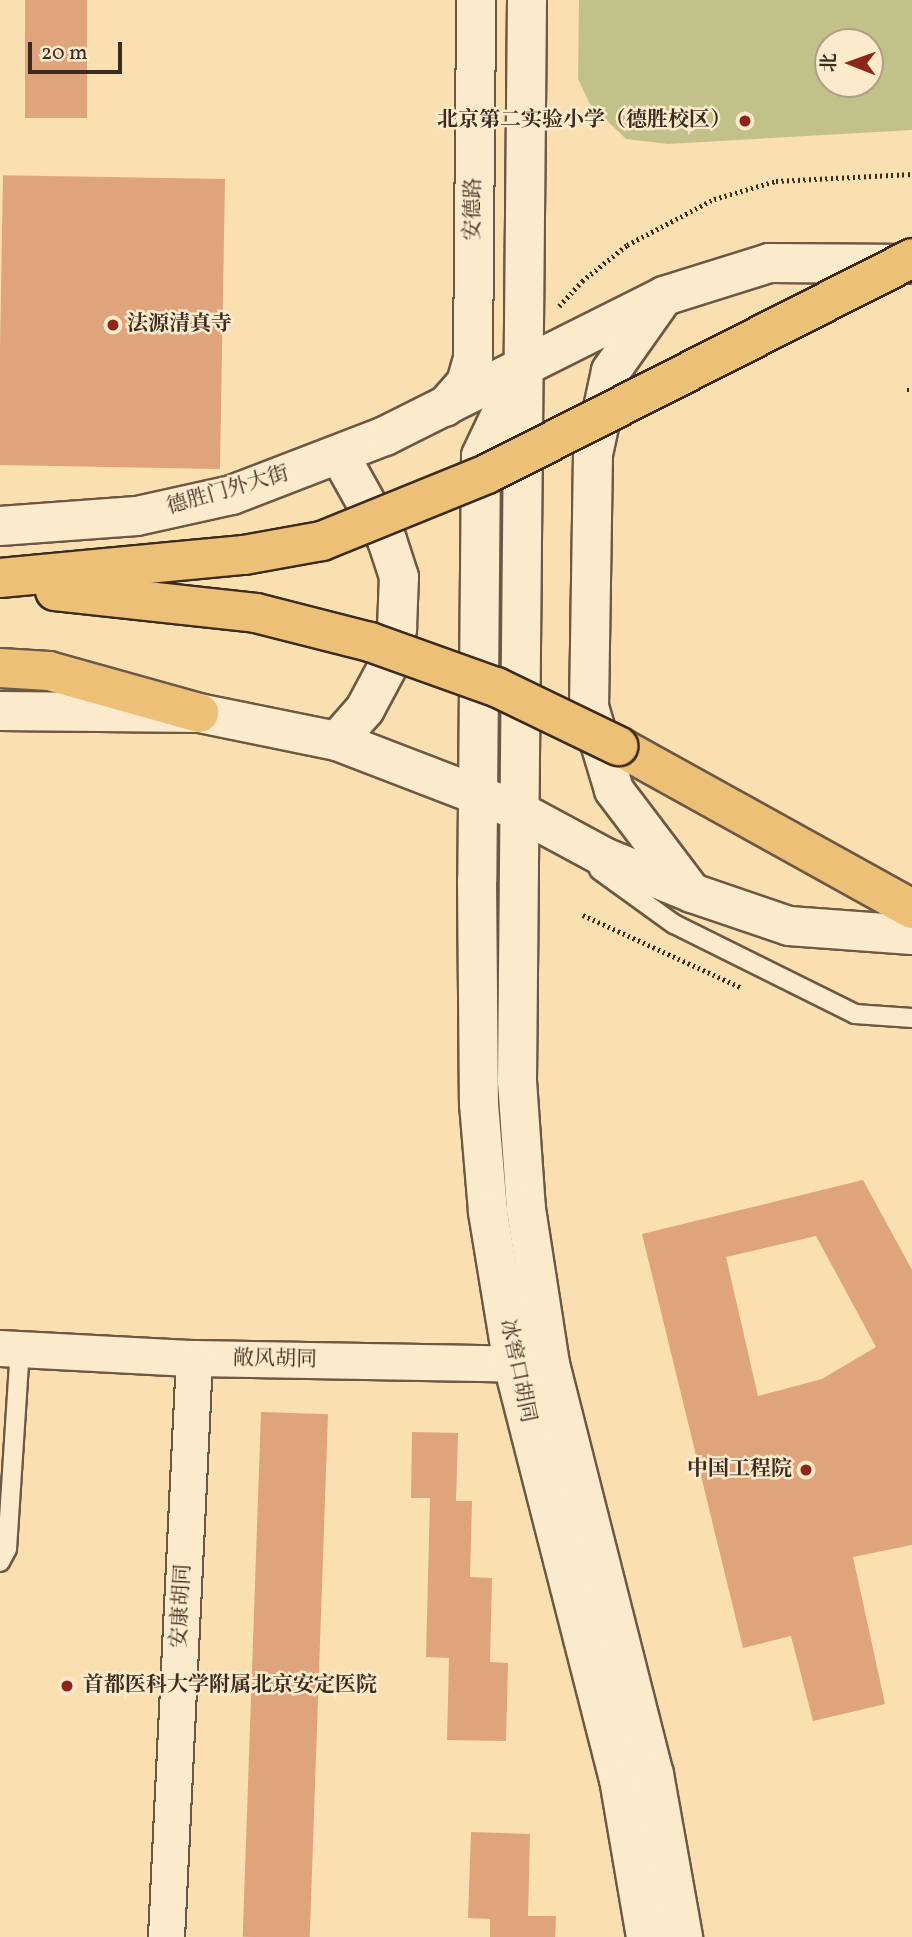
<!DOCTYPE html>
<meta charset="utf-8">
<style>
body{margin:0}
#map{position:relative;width:912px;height:1937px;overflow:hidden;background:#fadfb1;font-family:Vollkorn,"Noto Serif SC",serif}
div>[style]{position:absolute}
.green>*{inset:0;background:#c1c189}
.building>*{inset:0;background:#dfa47c;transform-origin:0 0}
.path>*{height:4.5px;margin-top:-2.25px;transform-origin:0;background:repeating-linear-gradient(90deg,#3c2b1f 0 2px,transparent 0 5.5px)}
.roads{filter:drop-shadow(2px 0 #6c5844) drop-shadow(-2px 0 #6c5844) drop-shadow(0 2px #6c5844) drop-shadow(0 -2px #6c5844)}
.service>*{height:18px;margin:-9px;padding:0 9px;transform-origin:9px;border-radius:9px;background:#fceacc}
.minor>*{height:35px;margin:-17.5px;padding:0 17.5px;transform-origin:17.5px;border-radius:17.5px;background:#fceacc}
.tertiary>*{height:38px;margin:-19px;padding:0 19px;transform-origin:19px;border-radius:19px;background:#fceacc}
.trunk>*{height:38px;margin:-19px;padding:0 19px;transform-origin:19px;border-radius:19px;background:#edc078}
.bridges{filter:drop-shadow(2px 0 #3c2b1f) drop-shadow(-2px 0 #3c2b1f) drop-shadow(0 2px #3c2b1f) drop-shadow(0 -2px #3c2b1f)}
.trunk-bridge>*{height:38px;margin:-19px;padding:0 19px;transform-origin:19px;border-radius:19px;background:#edc078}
.dots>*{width:19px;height:19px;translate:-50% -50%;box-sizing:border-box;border:4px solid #fceacc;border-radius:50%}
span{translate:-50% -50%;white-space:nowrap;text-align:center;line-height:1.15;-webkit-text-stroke:5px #fceacc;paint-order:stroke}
.poi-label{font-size:21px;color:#3c2b1f;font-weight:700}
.right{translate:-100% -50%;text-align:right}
.left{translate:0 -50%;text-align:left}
.street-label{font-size:21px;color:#3c2b1f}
.north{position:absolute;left:814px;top:28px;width:70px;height:70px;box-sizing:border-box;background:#fceacc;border:2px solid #af9e87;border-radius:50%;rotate:271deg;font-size:19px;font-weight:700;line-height:28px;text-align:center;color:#3c2b1f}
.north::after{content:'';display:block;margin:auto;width:24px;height:32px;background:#8f2418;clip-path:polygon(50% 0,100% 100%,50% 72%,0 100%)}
.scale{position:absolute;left:28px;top:42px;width:94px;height:32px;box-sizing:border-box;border:4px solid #3c2b1f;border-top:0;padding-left:9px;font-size:21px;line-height:24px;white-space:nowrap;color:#3c2b1f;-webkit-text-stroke:5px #fceacc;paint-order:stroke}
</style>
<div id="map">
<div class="green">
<div style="clip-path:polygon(evenodd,579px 0,912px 0,912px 130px,668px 144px,626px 139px,590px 104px,578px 79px,579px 0,828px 42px,870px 42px,870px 84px,828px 84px,828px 42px)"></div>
</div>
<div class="building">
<div style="left:25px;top:0;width:62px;height:118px"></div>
<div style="left:225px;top:179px;width:290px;height:222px;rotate:91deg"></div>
<div style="clip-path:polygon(evenodd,863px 1180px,912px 1270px,912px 1545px,853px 1557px,885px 1704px,813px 1721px,791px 1636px,743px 1648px,642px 1234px,863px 1180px,816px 1236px,876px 1347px,822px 1379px,758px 1396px,726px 1257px,816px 1236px)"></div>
<div style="left:261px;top:1412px;width:67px;height:525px;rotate:2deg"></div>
<div style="clip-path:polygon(412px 1432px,458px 1433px,456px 1501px,472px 1501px,470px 1577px,492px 1578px,490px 1662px,508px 1663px,506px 1741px,447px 1740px,449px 1658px,426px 1657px,430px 1498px,411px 1498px)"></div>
<div style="clip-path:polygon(471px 1832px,530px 1834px,528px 1916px,556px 1916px,555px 1937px,490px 1937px,490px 1919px,468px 1918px)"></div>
</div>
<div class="path">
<div style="left:559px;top:306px;width:34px;rotate:-47deg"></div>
<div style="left:582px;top:281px;width:58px;rotate:-38.7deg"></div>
<div style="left:627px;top:245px;width:98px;rotate:-27.9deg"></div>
<div style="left:714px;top:199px;width:65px;rotate:-16.2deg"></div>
<div style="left:776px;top:181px;width:136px;rotate:-2.9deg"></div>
<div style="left:907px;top:390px;width:5px"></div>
<div style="left:583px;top:915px;width:173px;rotate:24.6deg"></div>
</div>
<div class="roads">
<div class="service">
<div style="left:599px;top:870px;width:92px;rotate:35.8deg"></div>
<div style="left:674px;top:924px;width:202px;rotate:26.4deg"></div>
<div style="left:855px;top:1014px;width:57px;rotate:4deg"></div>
<div style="left:0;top:1562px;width:15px;rotate:-62deg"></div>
<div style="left:7px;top:1549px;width:200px;rotate:-86.3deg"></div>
</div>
<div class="minor">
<div style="left:0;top:1348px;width:194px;rotate:3deg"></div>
<div style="left:194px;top:1358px;width:345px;rotate:1deg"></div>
<div style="left:166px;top:1937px;width:580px;rotate:-87.23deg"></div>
</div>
<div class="tertiary">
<div style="left:527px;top:0;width:1081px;rotate:90.53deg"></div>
<div style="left:517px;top:1081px;width:128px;rotate:86deg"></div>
<div style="left:526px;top:1209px;width:157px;rotate:81.2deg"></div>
<div style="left:550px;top:1364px;width:423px;rotate:75.8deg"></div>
<div style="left:654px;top:1774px;width:166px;rotate:79.9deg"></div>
<div style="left:661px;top:300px;width:87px;rotate:125.2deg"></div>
<div style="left:611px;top:371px;width:85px;rotate:102.2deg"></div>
<div style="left:593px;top:454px;width:253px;rotate:90.9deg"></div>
<div style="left:589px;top:707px;width:87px;rotate:73.2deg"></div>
<div style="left:614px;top:790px;width:129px;rotate:52.9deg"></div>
<div style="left:518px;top:378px;width:86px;rotate:115.4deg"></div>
<div style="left:481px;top:456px;width:424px;rotate:90.5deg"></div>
<div style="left:477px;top:880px;width:224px;rotate:89.5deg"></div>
<div style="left:479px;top:1104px;width:108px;rotate:85.2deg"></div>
<div style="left:488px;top:1212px;width:154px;rotate:80.7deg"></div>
<div style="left:513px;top:1364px;width:428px;rotate:75.7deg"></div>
<div style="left:619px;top:1779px;width:160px;rotate:80.3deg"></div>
<div style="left:445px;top:407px;width:32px;rotate:-49deg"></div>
<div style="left:466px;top:383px;width:26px;rotate:-74deg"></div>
<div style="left:473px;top:358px;width:358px;rotate:-89.5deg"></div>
<div style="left:0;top:526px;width:137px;rotate:-4.2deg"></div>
<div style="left:137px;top:516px;width:97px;rotate:-12.5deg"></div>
<div style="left:232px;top:495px;width:164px;rotate:-21.1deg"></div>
<div style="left:385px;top:436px;width:312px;rotate:-26.6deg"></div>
<div style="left:664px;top:296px;width:110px;rotate:-17.4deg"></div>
<div style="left:769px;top:263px;width:141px;rotate:0.4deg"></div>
<div style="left:0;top:711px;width:199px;rotate:0.6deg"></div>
<div style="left:199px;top:713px;width:141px;rotate:11.5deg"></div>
<div style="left:337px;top:741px;width:193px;rotate:21deg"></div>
<div style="left:517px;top:810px;width:99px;rotate:28.4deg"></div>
<div style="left:604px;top:857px;width:95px;rotate:22.2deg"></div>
<div style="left:692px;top:893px;width:102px;rotate:18.8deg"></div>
<div style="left:789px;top:926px;width:123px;rotate:4.2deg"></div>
<div style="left:337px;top:741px;width:43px;rotate:-48.8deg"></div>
<div style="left:365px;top:709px;width:51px;rotate:-61.9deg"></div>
<div style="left:389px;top:664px;width:37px;rotate:-77deg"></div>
<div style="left:397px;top:628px;width:51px;rotate:-87.8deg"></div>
<div style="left:399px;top:577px;width:39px;rotate:-108deg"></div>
<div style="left:387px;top:540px;width:96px;rotate:-119.2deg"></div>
</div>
<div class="trunk">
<div style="left:0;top:668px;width:49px;rotate:3.5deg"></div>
<div style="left:49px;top:671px;width:156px;rotate:15.6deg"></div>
<div style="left:618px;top:746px;width:336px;rotate:29deg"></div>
</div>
</div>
<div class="bridges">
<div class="trunk-bridge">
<div style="left:0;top:578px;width:245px;rotate:-5.4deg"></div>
<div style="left:244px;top:555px;width:79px;rotate:-10.2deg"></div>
<div style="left:322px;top:541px;width:178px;rotate:-22.1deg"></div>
<div style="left:487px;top:474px;width:477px;rotate:-26.9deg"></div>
<div style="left:55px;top:591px;width:202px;rotate:6.2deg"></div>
<div style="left:256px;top:613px;width:118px;rotate:14.3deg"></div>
<div style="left:370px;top:642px;width:134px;rotate:19.7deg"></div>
<div style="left:496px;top:687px;width:136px;rotate:25.8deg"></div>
</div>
</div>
<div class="dots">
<div style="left:745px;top:121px;background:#8f2418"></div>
<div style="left:113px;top:325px;background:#8f2418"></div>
<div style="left:806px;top:1470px;background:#8f2418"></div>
<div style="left:67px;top:1686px;background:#8f2418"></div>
</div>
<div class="poi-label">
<span class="right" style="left:731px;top:121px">北京第二实验小学（德胜校区）</span>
<span class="left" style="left:127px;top:325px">法源清真寺</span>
<span class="right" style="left:792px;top:1470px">中国工程院</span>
<span class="left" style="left:83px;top:1686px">首都医科大学附属北京安定医院</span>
</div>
<div class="street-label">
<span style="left:474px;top:209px;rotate:-89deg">安德路</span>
<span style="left:228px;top:491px;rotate:-16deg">德胜门外大街</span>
<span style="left:275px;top:1360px;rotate:1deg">敞风胡同</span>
<span style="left:517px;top:1371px;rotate:78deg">冰窖口胡同</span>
<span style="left:182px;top:1606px;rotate:-87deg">安康胡同</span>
</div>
<div class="north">北</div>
<div class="scale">20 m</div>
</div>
